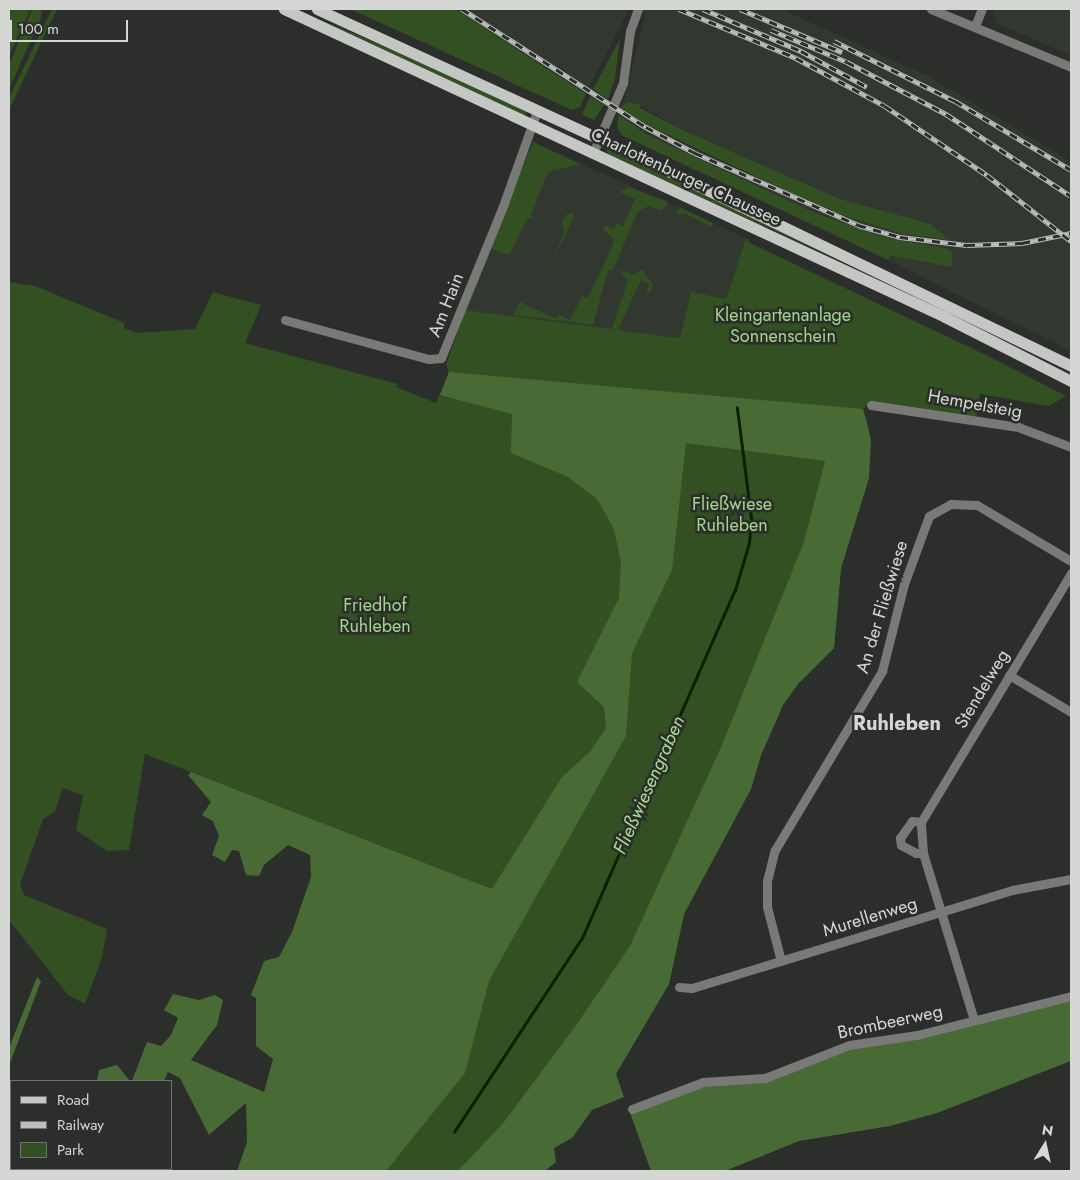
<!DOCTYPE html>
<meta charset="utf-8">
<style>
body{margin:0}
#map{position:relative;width:1080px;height:1180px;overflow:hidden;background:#2c2e2b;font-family:Jost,sans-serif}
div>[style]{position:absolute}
.built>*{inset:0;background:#32382f}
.green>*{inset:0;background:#335023}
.forest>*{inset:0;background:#486a35}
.stream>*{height:2.5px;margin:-1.25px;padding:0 1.25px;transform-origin:1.25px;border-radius:1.25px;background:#092100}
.minor>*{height:9px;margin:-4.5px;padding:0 4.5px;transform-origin:4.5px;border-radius:4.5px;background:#797a78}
.major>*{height:11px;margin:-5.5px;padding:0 5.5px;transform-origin:5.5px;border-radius:5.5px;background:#c4c7c3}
.rail>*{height:4.5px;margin-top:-2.25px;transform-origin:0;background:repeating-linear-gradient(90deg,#2c2e2b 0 8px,#bcbebc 0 16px);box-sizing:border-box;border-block:1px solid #bcbebc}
span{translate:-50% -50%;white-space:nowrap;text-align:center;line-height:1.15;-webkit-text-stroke:5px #2c2e2b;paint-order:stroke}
.street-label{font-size:18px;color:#d5d7d5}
.park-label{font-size:18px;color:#a3d788}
.water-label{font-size:19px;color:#a9dd8e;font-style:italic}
.quarter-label{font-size:20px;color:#d5d7d5;font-weight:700}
.frame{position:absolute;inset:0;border:10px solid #d5d7d5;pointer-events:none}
.legend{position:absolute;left:10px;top:1080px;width:162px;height:90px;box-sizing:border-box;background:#2c2e2b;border:1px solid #70726f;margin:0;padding:6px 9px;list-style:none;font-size:15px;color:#d5d7d5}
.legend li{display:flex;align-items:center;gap:10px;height:25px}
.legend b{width:25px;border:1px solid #70726f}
.north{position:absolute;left:1020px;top:1120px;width:50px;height:50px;-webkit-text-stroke:4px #2c2e2b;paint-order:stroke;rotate:10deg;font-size:14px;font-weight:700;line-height:20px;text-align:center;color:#d5d7d5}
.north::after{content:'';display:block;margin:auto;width:18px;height:22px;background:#d5d7d5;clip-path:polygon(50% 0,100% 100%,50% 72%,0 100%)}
.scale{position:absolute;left:10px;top:20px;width:118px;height:22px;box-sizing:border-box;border:2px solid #d5d7d5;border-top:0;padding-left:6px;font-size:15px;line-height:18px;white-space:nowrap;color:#d5d7d5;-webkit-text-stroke:4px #2c2e2b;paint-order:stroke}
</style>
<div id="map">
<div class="built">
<div style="clip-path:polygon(455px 9px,629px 9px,586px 94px)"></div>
<div style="clip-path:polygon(635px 9px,781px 9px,930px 77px,1071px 162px,1071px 351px,888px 260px,890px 256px,951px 267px,952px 252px,946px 248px,891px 239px,815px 213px,646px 134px,619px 115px,620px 107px,680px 142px,826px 210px,902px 234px,949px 240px,931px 224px,840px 199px,685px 131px,636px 103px,623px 104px,646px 13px)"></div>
<div style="clip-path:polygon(992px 9px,1071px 9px,1071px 55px,996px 23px)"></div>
<div style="clip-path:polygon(533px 142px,746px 238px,726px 299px,680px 338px,465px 310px)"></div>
</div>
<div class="green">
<div style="clip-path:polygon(9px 9px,30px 10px,9px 56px)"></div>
<div style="clip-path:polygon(32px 9px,42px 9px,41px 18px,9px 89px,9px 65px)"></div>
<div style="clip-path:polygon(52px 9px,57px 9px,9px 110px,9px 98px)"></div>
<div style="clip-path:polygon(350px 9px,455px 9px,586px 94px,580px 107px,572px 110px)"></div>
<div style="clip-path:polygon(319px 19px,410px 57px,527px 112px,525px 116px)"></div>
<div style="clip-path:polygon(620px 39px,615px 78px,608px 99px,593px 89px)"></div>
<div style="clip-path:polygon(590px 96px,604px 105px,594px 120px,582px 115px)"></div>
<div style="clip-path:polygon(628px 102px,641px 105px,640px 108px,685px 131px,840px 199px,931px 224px,950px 240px,902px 234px,826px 210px,645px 124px,620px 107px)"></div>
<div style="clip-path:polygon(619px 115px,646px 134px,815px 213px,891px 239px,946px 248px,952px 252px,952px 267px,891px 256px,888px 260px,621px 135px,617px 126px)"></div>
<div style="clip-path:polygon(533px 142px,580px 164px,548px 172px,531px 214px,533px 218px,527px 219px,510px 254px,505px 254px,490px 248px)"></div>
<div style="clip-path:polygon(607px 149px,873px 273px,874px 276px,607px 154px)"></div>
<div style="clip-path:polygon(628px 187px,669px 202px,662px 211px,649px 206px,638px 211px,613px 270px,608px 270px,593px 325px,513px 315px,520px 302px,556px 319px,559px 315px,570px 320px,582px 296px,588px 298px,612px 247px,614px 239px,603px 230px,606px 225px,613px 229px,616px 223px,623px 226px,635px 199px,620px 192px)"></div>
<div style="clip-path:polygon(679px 207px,713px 223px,711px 227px,686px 214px,677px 214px)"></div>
<div style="clip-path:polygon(573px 213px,574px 216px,550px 268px,564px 233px,562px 221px,567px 214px)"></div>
<div style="clip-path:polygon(746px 238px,750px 243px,988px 356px,1066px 396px,1049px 406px,980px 394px,976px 419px,867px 404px,863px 410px,869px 427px,869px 478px,841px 568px,834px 648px,798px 684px,783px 705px,761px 755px,751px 789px,684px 914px,669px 984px,485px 1171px,300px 1171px,474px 882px,145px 754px,129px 850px,107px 851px,76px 830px,83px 795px,63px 788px,55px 811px,43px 819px,20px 884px,24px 895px,107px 929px,102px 957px,85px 1004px,68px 995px,9px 920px,9px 282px,35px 286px,124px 323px,124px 328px,136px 333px,195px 329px,213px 292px,261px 305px,245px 343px,397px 384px,396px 387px,436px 403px,449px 373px,446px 365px,465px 310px,612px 329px,628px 280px,619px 270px,634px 275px,642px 269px,653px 285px,650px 293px,646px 292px,650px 284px,641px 280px,618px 330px,680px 338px,691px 292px,726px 299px)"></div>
</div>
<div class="forest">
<div style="clip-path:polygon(449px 372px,863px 409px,871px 440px,869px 478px,841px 568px,834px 648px,798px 684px,783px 705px,761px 755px,751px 789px,684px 914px,669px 984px,616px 1074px,624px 1097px,592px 1110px,572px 1138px,554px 1148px,556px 1162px,545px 1171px,458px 1171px,504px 1122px,577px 1024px,630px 946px,722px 745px,804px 542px,825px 461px,686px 443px,672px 570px,632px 653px,626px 736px,489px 981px,465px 1073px,386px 1171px,237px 1171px,247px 1142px,246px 1103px,209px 1135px,180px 1078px,168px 1072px,164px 1081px,132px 1081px,147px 1042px,161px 1046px,171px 1035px,178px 1018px,164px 1010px,173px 994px,199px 1000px,215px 995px,223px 1000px,217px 1025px,191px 1060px,264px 1092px,273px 1059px,256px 1046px,256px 998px,251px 995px,264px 961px,279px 957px,292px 932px,311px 877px,310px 855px,288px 845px,264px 865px,259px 876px,246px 875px,239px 851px,232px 850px,225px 862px,212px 855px,219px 836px,213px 821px,202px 815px,211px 802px,188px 775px,191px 772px,492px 889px,562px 777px,590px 752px,606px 728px,604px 707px,577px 682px,619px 598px,621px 563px,614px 529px,597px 499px,568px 477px,511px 453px,512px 414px,440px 395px)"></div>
<div style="clip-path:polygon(37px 977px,41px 981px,9px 1066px,9px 1048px)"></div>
<div style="clip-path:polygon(1071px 1000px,1071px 1061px,937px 1113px,890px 1126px,799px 1141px,725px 1171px,651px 1171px,629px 1110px,709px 1085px,771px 1081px,836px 1053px)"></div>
<div style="clip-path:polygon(117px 1065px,130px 1081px,97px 1081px,99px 1070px)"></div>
</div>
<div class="stream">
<div style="left:454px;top:1132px;width:232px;rotate:-56.6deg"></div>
<div style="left:582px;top:938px;width:380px;rotate:-66.3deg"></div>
<div style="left:735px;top:590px;width:49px;rotate:-73.4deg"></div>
<div style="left:749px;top:543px;width:25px;rotate:-85deg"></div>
<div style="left:751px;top:518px;width:111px;rotate:-97.3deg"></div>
</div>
<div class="minor">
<div style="left:931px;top:9px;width:152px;rotate:22.5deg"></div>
<div style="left:975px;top:26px;width:18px;rotate:-68deg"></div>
<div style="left:593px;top:153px;width:76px;rotate:-66.8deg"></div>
<div style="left:623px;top:83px;width:52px;rotate:-82.3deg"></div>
<div style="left:630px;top:31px;width:23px;rotate:-70deg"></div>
<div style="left:285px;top:320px;width:149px;rotate:15.2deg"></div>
<div style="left:429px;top:359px;width:12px;rotate:-5deg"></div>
<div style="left:441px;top:358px;width:164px;rotate:-67.8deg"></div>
<div style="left:503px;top:206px;width:101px;rotate:-70.3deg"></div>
<div style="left:871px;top:405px;width:149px;rotate:8.5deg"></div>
<div style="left:1018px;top:427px;width:57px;rotate:20.7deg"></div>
<div style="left:1009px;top:675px;width:72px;rotate:30.8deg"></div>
<div style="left:921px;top:822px;width:9px;rotate:-174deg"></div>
<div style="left:912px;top:821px;width:21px;rotate:125deg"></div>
<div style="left:900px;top:838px;width:7px;rotate:82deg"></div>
<div style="left:901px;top:845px;width:17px;rotate:28deg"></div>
<div style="left:916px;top:853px;width:7px"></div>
<div style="left:781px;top:961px;width:56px;rotate:-104.5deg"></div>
<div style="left:767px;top:907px;width:26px;rotate:-90deg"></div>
<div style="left:767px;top:881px;width:32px;rotate:-76deg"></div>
<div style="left:775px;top:850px;width:209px;rotate:-59.1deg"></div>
<div style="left:882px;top:671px;width:90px;rotate:-75.8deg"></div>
<div style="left:904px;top:584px;width:72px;rotate:-69.8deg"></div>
<div style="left:929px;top:516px;width:25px;rotate:-29deg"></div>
<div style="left:951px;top:504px;width:26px;rotate:2deg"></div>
<div style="left:977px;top:505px;width:109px;rotate:30.8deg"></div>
<div style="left:679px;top:987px;width:13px;rotate:4deg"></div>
<div style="left:692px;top:988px;width:335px;rotate:-17deg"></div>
<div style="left:1012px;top:890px;width:60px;rotate:-10.6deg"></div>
<div style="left:974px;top:1020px;width:175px;rotate:-107deg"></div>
<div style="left:923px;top:853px;width:31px;rotate:-94deg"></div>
<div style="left:921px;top:822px;width:291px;rotate:-58.9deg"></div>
<div style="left:632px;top:1109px;width:76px;rotate:-20.8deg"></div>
<div style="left:703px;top:1082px;width:62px;rotate:-3.7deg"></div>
<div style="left:765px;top:1078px;width:90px;rotate:-21.4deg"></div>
<div style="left:849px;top:1045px;width:69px;rotate:-8.4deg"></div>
<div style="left:917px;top:1035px;width:159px;rotate:-14.2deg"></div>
</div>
<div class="major">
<div style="left:284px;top:9px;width:729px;rotate:24.98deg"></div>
<div style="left:945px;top:317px;width:141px;rotate:26.9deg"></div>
<div style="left:317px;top:9px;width:352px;rotate:24.7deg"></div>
<div style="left:637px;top:156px;width:482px;rotate:25.8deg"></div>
</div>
<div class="rail">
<div style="left:462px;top:9px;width:219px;rotate:32.7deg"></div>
<div style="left:646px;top:127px;width:55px;rotate:28deg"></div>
<div style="left:695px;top:153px;width:178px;rotate:23.8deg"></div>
<div style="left:858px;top:225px;width:44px;rotate:15.9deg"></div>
<div style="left:900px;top:237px;width:67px;rotate:6.8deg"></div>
<div style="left:967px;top:245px;width:55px;rotate:-2.1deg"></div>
<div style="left:1022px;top:243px;width:50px;rotate:-11.5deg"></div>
<div style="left:679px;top:9px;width:127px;rotate:22.7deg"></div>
<div style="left:796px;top:58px;width:101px;rotate:28.3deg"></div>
<div style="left:885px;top:106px;width:123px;rotate:34.1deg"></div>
<div style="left:987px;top:175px;width:107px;rotate:38.2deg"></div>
<div style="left:703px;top:9px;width:107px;rotate:23.2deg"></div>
<div style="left:801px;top:51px;width:75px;rotate:28.6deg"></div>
<div style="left:740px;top:9px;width:111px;rotate:22.9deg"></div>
<div style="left:771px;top:30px;width:82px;rotate:22.8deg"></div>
<div style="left:847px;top:62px;width:112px;rotate:27.7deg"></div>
<div style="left:946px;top:114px;width:149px;rotate:33.3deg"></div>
<div style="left:834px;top:41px;width:135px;rotate:26.4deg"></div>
<div style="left:955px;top:101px;width:135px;rotate:30.7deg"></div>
</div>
<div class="street-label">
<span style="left:686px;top:177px;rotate:25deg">Charlottenburger Chaussee</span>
<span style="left:446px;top:305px;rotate:-68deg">Am Hain</span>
<span style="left:975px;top:404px;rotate:10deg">Hempelsteig</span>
<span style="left:882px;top:607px;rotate:-73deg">An der Fließwiese</span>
<span style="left:982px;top:689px;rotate:-59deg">Stendelweg</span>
<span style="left:870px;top:917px;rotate:-17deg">Murellenweg</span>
<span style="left:890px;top:1022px;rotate:-12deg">Brombeerweg</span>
</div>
<div class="park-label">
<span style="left:783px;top:326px">Kleingartenanlage<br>Sonnenschein</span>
<span style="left:732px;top:515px">Fließwiese<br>Ruhleben</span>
<span style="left:375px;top:616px">Friedhof<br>Ruhleben</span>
</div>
<div class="water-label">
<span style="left:649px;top:785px;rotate:-66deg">Fließwiesengraben</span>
</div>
<div class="quarter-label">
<span style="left:897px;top:723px">Ruhleben</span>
</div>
<div class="frame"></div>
<ul class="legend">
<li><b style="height:6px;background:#c4c7c3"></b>Road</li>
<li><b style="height:6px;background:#bcbebc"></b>Railway</li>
<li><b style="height:14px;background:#335023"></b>Park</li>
</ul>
<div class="north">N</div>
<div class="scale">100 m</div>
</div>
